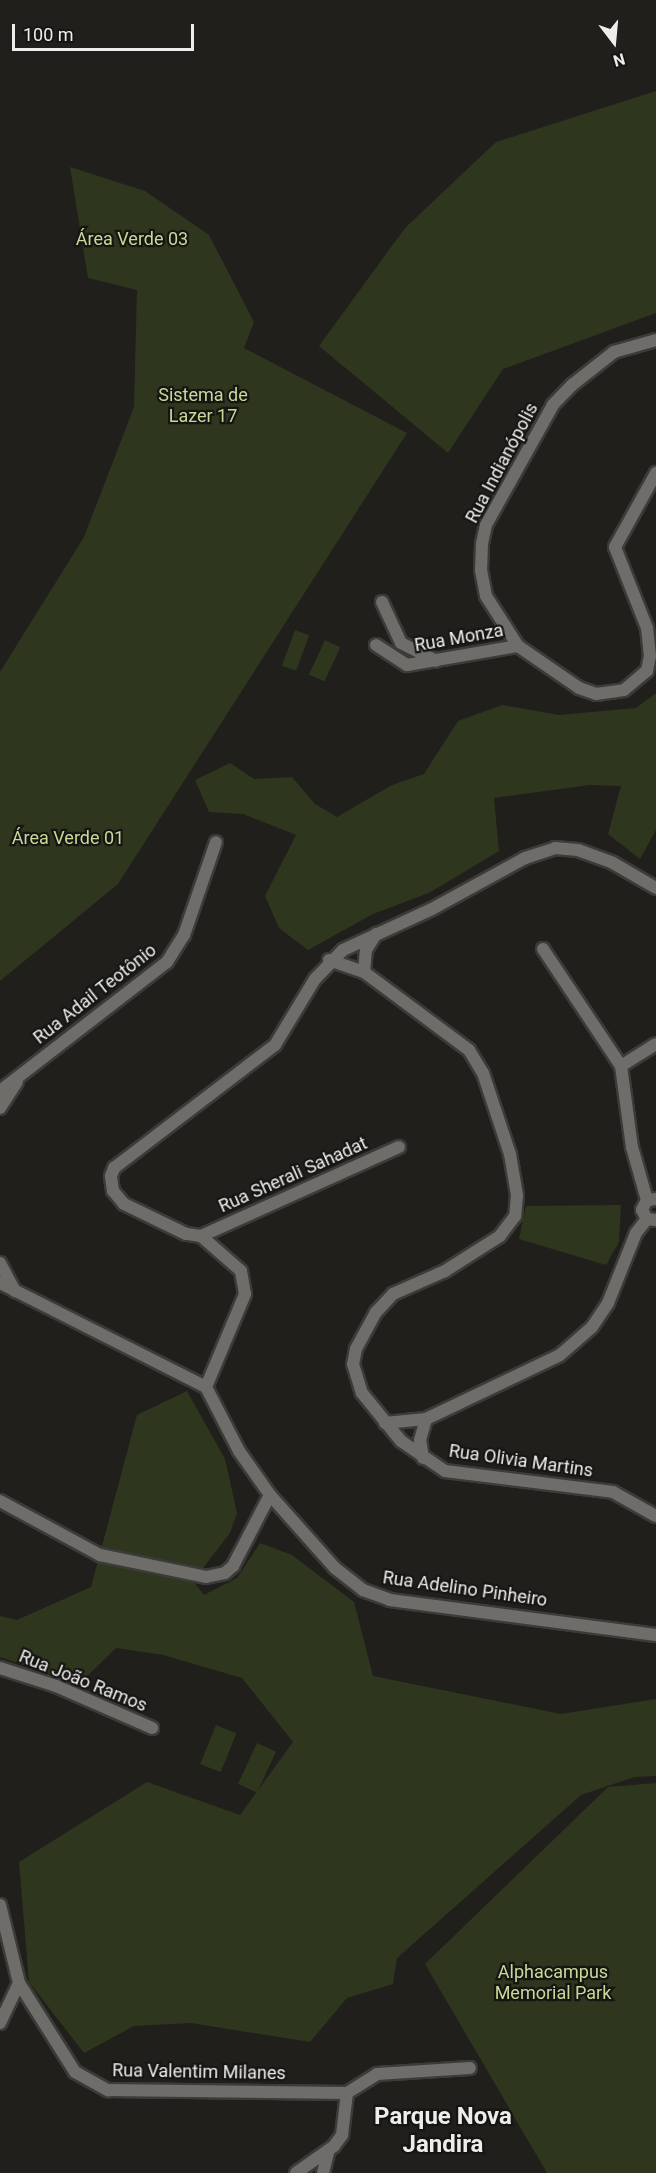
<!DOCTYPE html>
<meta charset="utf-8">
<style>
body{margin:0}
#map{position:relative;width:656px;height:2173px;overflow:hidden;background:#201f1c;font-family:Roboto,sans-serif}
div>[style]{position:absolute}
.green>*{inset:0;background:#2f361e;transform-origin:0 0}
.roads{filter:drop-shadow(2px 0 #3b3b39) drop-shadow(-2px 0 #3b3b39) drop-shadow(0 2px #3b3b39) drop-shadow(0 -2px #3b3b39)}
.street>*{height:12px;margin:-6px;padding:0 6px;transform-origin:6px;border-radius:6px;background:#6e6d6a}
span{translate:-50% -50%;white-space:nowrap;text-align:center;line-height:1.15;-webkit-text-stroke:4.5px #161513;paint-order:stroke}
.park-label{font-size:18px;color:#c5da97}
.street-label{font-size:18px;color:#ededeb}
.district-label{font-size:24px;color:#ededeb;font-weight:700}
.north{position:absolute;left:584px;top:12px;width:60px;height:60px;-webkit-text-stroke:4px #161513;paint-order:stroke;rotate:164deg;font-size:16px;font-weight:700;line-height:24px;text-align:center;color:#ededeb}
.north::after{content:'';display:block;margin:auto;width:21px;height:27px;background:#ededeb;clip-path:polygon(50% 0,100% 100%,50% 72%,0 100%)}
.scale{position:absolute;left:12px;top:24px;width:182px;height:27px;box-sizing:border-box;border:3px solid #ededeb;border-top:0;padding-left:8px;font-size:18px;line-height:21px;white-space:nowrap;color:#ededeb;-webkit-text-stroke:4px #161513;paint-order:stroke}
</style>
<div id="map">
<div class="green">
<div style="clip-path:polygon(656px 91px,656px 313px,503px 369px,448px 453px,319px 346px,405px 228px,496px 142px)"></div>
<div style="clip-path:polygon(70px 167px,145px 191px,209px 235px,254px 322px,244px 348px,407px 433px,118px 884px,0 981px,0 672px,84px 537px,134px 407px,137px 290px,88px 278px)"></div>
<div style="left:295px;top:630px;width:15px;height:38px;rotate:20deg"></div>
<div style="left:325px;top:640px;width:17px;height:38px;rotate:25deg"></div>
<div style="clip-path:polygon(656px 693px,656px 830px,640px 859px,608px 834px,621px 786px,590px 785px,494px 798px,499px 851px,429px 893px,373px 914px,308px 950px,279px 928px,265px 896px,296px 835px,243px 814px,209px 812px,195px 780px,230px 763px,254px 779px,292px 777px,315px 804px,337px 817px,392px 785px,424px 774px,458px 721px,502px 705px,559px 715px,636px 708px)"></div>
<div style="clip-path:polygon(621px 1205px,619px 1242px,606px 1265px,519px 1239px,526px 1206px)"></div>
<div style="clip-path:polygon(187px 1391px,225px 1459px,237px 1513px,230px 1533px,193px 1581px,204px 1595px,237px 1578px,260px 1543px,292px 1555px,354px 1602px,373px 1676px,561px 1714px,656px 1699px,656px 1776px,634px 1777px,581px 1795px,397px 1958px,393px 1984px,347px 1998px,310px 2042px,191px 2023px,134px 2026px,84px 2053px,29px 1982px,19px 1862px,147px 1782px,240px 1815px,293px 1742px,242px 1678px,163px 1655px,116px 1648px,79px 1684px,0 1657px,0 1616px,17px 1620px,91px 1587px,137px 1415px)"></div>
<div style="left:216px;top:1725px;width:22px;height:42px;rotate:22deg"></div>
<div style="left:257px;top:1743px;width:21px;height:45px;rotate:25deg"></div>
<div style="clip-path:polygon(656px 1783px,656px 2173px,547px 2173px,425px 1964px,608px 1787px)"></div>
</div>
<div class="roads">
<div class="street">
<div style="left:656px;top:340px;width:44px;rotate:164.1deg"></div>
<div style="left:614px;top:352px;width:53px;rotate:141.8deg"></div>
<div style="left:572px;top:385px;width:28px;rotate:134deg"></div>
<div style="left:553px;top:405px;width:137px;rotate:119.2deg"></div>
<div style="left:486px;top:525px;width:19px;rotate:102deg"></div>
<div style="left:482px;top:544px;width:26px;rotate:92deg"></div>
<div style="left:481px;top:570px;width:26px;rotate:79deg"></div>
<div style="left:486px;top:596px;width:59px;rotate:57.4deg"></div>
<div style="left:518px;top:646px;width:74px;rotate:34.5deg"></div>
<div style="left:579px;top:688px;width:18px;rotate:19deg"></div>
<div style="left:596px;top:694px;width:28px;rotate:-8deg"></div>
<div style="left:624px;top:690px;width:30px;rotate:-40deg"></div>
<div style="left:647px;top:671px;width:15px;rotate:-79deg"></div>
<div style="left:650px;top:656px;width:28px;rotate:-96deg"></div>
<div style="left:647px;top:628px;width:87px;rotate:-111.6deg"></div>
<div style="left:615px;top:547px;width:85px;rotate:-61deg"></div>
<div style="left:382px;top:602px;width:45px;rotate:65.1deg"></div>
<div style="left:401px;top:643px;width:39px;rotate:27deg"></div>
<div style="left:376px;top:645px;width:37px;rotate:33deg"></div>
<div style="left:407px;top:665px;width:113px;rotate:-9.7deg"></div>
<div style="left:543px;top:949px;width:141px;rotate:56.3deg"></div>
<div style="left:621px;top:1066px;width:82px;rotate:82.3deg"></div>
<div style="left:632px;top:1147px;width:55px;rotate:74.2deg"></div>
<div style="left:329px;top:960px;width:37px;rotate:19deg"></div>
<div style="left:364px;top:972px;width:131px;rotate:36.6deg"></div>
<div style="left:469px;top:1050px;width:27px;rotate:59deg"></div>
<div style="left:483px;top:1073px;width:85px;rotate:71.6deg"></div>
<div style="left:510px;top:1154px;width:42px;rotate:80.3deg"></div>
<div style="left:517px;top:1195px;width:21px;rotate:95deg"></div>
<div style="left:515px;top:1216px;width:25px;rotate:127deg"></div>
<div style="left:500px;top:1236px;width:65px;rotate:147.5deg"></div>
<div style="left:445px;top:1271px;width:57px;rotate:156.1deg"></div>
<div style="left:393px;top:1294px;width:25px;rotate:133deg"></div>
<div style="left:376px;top:1312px;width:42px;rotate:118.4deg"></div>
<div style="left:356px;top:1349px;width:15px;rotate:101deg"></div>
<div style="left:353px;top:1364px;width:30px;rotate:73deg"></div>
<div style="left:362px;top:1393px;width:62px;rotate:50.9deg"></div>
<div style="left:401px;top:1441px;width:53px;rotate:34.3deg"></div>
<div style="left:445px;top:1471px;width:169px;rotate:7.1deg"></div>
<div style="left:613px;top:1492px;width:49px;rotate:29.2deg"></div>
<div style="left:364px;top:972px;width:22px;rotate:-85deg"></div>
<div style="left:366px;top:950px;width:19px;rotate:-58deg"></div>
<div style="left:621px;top:1066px;width:41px;rotate:-32.2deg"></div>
<div style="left:0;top:1091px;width:211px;rotate:-37.7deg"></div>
<div style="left:167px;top:962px;width:32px;rotate:-58deg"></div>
<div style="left:184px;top:935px;width:98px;rotate:-71deg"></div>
<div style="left:0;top:1108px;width:31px;rotate:-57deg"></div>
<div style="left:656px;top:1199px;width:9px;rotate:174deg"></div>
<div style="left:647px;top:1200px;width:11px;rotate:117deg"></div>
<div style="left:642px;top:1210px;width:10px;rotate:61deg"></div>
<div style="left:647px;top:1219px;width:9px;rotate:6deg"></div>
<div style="left:201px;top:1236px;width:217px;rotate:-24.2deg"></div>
<div style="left:0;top:1263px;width:32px;rotate:62deg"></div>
<div style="left:0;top:1283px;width:231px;rotate:26.8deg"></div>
<div style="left:206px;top:1387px;width:72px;rotate:62.7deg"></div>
<div style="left:239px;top:1451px;width:54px;rotate:54.8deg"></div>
<div style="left:270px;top:1495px;width:98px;rotate:48.3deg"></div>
<div style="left:335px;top:1568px;width:36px;rotate:38deg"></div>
<div style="left:363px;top:1590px;width:29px;rotate:20deg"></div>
<div style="left:390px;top:1600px;width:268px;rotate:7.5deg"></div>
<div style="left:206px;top:1387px;width:101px;rotate:-67.2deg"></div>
<div style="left:245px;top:1294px;width:23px;rotate:-100deg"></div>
<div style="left:241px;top:1271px;width:53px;rotate:-138.8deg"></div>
<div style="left:201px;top:1236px;width:15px;rotate:-172deg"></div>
<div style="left:186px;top:1234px;width:69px;rotate:-154.2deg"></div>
<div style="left:124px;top:1204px;width:17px;rotate:-130deg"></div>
<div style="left:113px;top:1191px;width:15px;rotate:-98deg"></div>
<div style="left:111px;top:1176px;width:9px;rotate:-69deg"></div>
<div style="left:114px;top:1168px;width:203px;rotate:-37.4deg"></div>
<div style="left:275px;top:1045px;width:77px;rotate:-58.8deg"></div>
<div style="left:315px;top:979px;width:40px;rotate:-46deg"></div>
<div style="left:343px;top:950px;width:98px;rotate:-24.7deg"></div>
<div style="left:432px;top:909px;width:106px;rotate:-28.7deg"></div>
<div style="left:525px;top:858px;width:32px;rotate:-18deg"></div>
<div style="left:555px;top:848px;width:23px;rotate:5deg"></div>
<div style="left:578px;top:850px;width:37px;rotate:20deg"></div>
<div style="left:613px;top:863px;width:50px;rotate:30.2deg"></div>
<div style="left:385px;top:1423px;width:41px;rotate:-5.6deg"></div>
<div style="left:423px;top:1458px;width:18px;rotate:-99deg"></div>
<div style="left:420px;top:1440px;width:22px;rotate:-74deg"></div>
<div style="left:426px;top:1419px;width:148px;rotate:-25.5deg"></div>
<div style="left:560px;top:1355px;width:43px;rotate:-41.2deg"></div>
<div style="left:592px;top:1327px;width:29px;rotate:-56deg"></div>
<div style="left:608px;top:1303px;width:75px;rotate:-68.2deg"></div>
<div style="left:636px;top:1233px;width:18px;rotate:-52deg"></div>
<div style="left:0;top:1501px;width:114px;rotate:28.4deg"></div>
<div style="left:100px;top:1555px;width:108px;rotate:11.7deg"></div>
<div style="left:206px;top:1577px;width:19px;rotate:-12deg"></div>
<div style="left:225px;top:1573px;width:11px;rotate:-41deg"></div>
<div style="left:233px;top:1566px;width:80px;rotate:-62.5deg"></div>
<div style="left:0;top:1668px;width:59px;rotate:17.8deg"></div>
<div style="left:56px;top:1686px;width:105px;rotate:23.6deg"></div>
<div style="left:0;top:1905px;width:80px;rotate:76.3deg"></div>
<div style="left:19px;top:1983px;width:105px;rotate:57.8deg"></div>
<div style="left:75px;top:2072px;width:38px;rotate:29deg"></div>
<div style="left:108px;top:2090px;width:239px;rotate:0.7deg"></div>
<div style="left:347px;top:2093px;width:36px;rotate:-32deg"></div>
<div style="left:377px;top:2074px;width:93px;rotate:-3.7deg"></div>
<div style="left:0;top:2023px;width:44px;rotate:-64.6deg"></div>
<div style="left:296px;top:2173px;width:47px;rotate:-35.4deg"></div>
<div style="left:334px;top:2146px;width:14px;rotate:-54deg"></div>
<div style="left:342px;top:2135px;width:42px;rotate:-83.2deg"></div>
<div style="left:323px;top:2173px;width:21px;rotate:-76deg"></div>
</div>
</div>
<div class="park-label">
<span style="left:132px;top:239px">Área Verde 03</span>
<span style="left:203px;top:406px">Sistema de<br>Lazer 17</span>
<span style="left:68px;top:838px">Área Verde 01</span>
<span style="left:553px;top:1983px">Alphacampus<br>Memorial Park</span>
</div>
<div class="street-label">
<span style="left:502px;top:463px;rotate:-62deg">Rua Indianópolis</span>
<span style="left:459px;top:638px;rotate:-10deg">Rua Monza</span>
<span style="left:95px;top:994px;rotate:-38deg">Rua Adail Teotônio</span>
<span style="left:293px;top:1175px;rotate:-24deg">Rua Sherali Sahadat</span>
<span style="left:521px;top:1461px;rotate:8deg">Rua Olivia Martins</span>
<span style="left:465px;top:1589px;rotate:8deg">Rua Adelino Pinheiro</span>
<span style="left:83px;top:1681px;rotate:22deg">Rua João Ramos</span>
<span style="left:199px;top:2072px;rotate:1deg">Rua Valentim Milanes</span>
</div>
<div class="district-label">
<span style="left:443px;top:2131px">Parque Nova<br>Jandira</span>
</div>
<div class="north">N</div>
<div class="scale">100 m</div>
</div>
